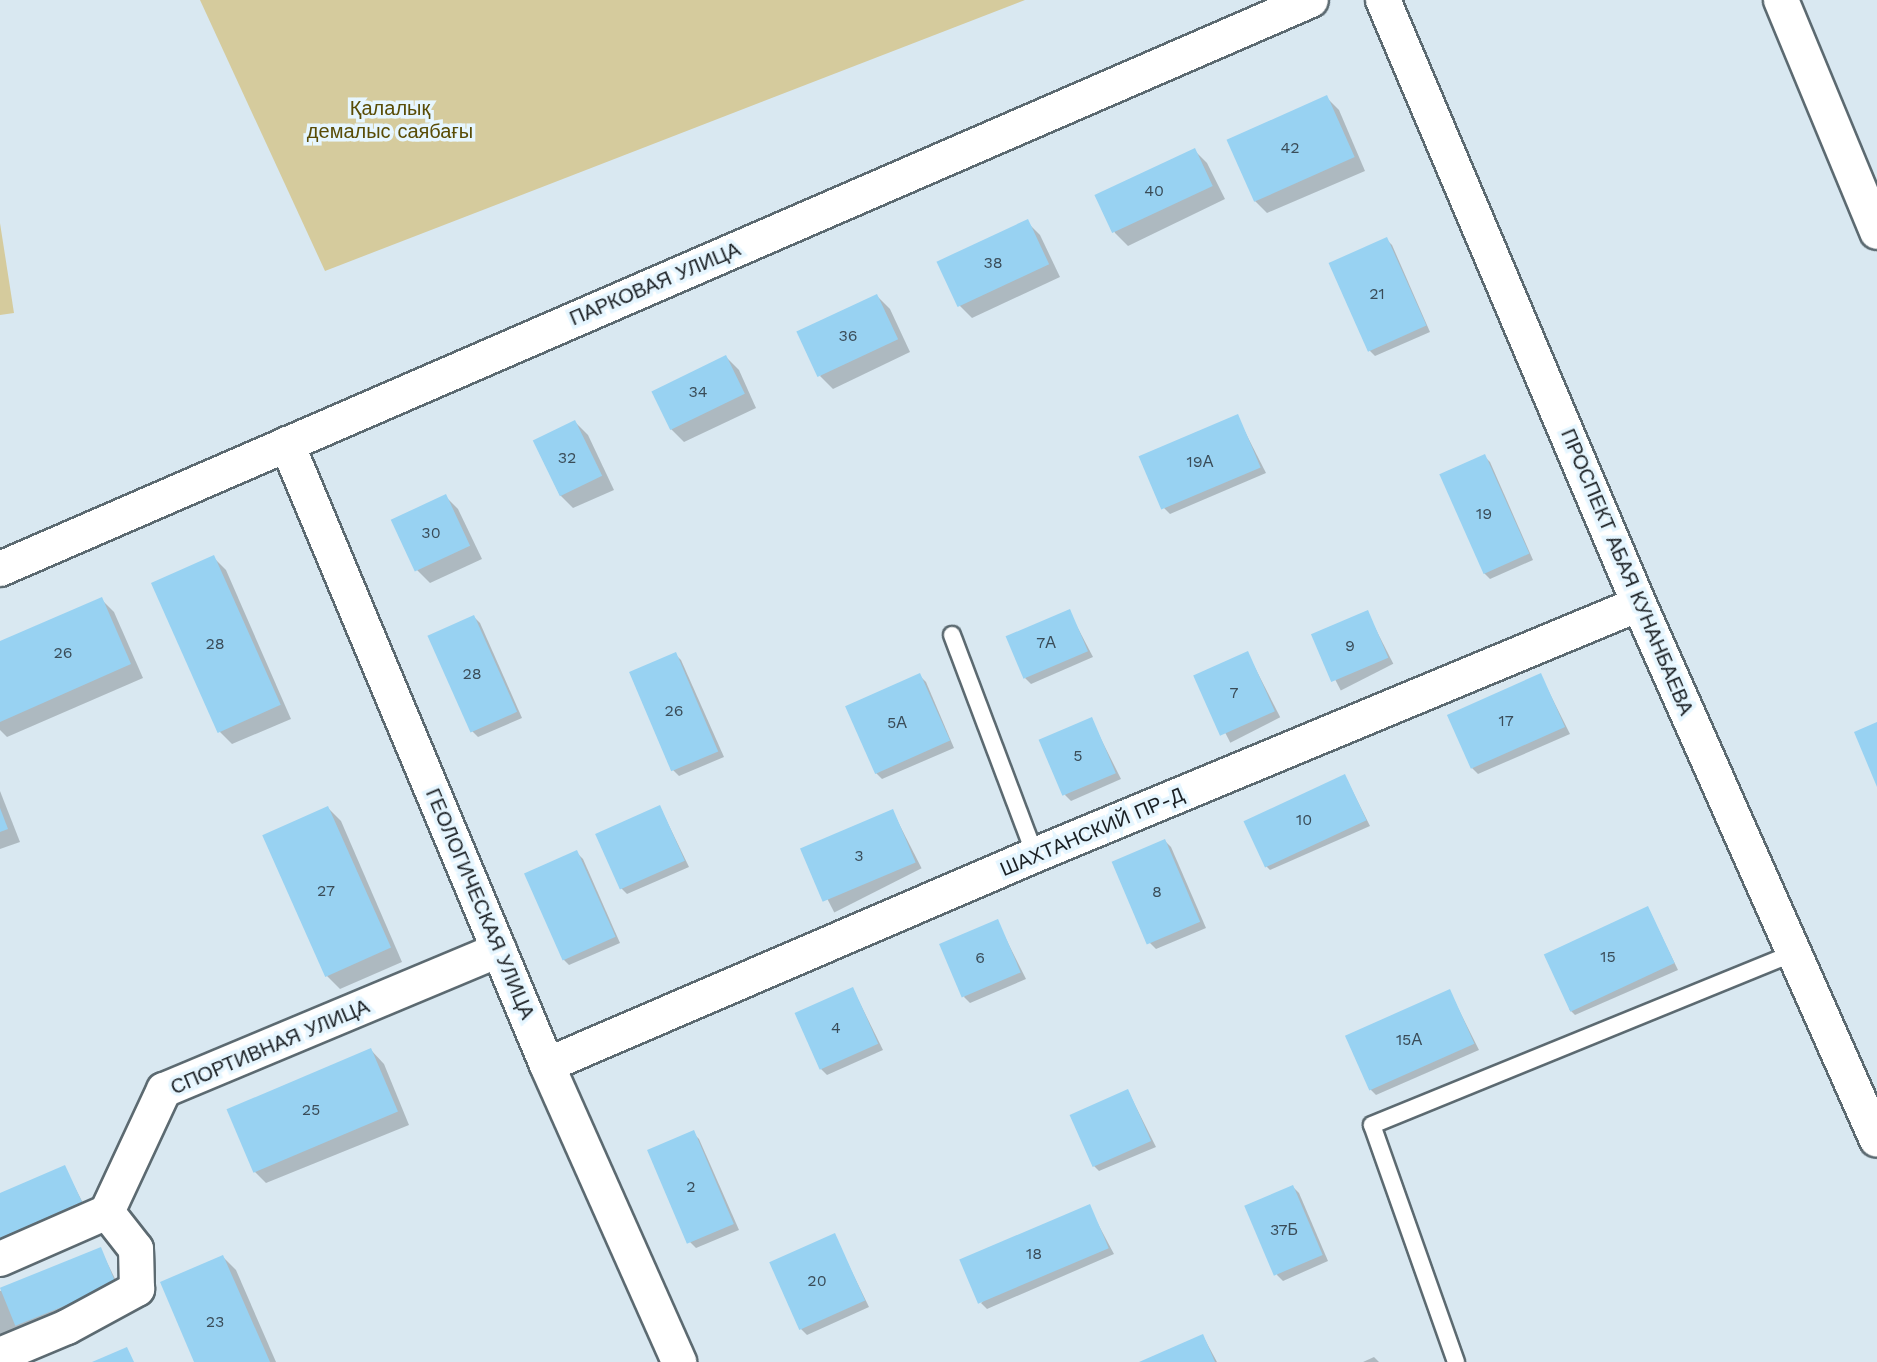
<!DOCTYPE html>
<meta charset="utf-8">
<style>
body{margin:0}
#map{position:relative;width:1877px;height:1362px;overflow:hidden;background:#d9e8f1;font-family:"Work Sans",sans-serif}
div>[style]{position:absolute}
.green>*{inset:0;background:#d5cb9d}
.shadow>*{inset:0;background:#0003;transform-origin:0 0}
.building>*{inset:0;background:#98d2f2;transform-origin:0 0}
.roads{filter:drop-shadow(2px 0 #5c6a71) drop-shadow(-2px 0 #5c6a71) drop-shadow(0 2px #5c6a71) drop-shadow(0 -2px #5c6a71)}
.lane>*{height:16px;margin:-8px;padding:0 8px;transform-origin:8px;border-radius:8px;background:#fff}
.street>*{height:34px;margin:-17px;padding:0 17px;transform-origin:17px;border-radius:17px;background:#fff}
span{translate:-50% -50%;white-space:nowrap;text-align:center;line-height:1.15;-webkit-text-stroke:7px #e6f6ff;paint-order:stroke}
.number-label{font-size:16px;color:#3a4c58}
.number-label span{-webkit-text-stroke-width:0}
.park-label{font-size:20px;color:#594c06}
.street-label{font-size:20px;color:#1b2024}
</style>
<div id="map">
<div class="green">
<div style="clip-path:polygon(200px 0,1025px 0,325px 271px)"></div>
<div style="clip-path:polygon(0 223px,14px 313px,0 315px)"></div>
</div>
<div class="shadow">
<div style="clip-path:polygon(1326px 97px,1339px 110px,1365px 171px,1267px 213px,1254px 200px)"></div>
<div style="clip-path:polygon(1194px 150px,1207px 163px,1225px 199px,1128px 246px,1115px 233px,1097px 196px)"></div>
<div style="clip-path:polygon(1027px 222px,1040px 235px,1060px 277px,972px 318px,959px 305px)"></div>
<div style="clip-path:polygon(1386px 239px,1392px 245px,1430px 332px,1375px 356px,1369px 350px)"></div>
<div style="clip-path:polygon(877px 296px,890px 309px,910px 352px,833px 389px,820px 376px)"></div>
<div style="clip-path:polygon(726px 357px,739px 370px,756px 408px,684px 442px,671px 429px)"></div>
<div style="clip-path:polygon(1237px 416px,1266px 473px,1170px 514px,1164px 508px)"></div>
<div style="clip-path:polygon(575px 422px,588px 435px,614px 490px,573px 508px,560px 495px,534px 441px)"></div>
<div style="clip-path:polygon(1484px 456px,1490px 462px,1533px 560px,1490px 579px,1484px 573px)"></div>
<div style="clip-path:polygon(445px 496px,458px 509px,482px 559px,430px 583px,417px 570px)"></div>
<div style="clip-path:polygon(213px 557px,226px 570px,291px 719px,232px 744px,219px 731px)"></div>
<div style="clip-path:polygon(101px 599px,114px 612px,143px 678px,7px 737px,0 730px,0 644px)"></div>
<div style="clip-path:polygon(1069px 611px,1093px 657px,1031px 684px,1025px 678px)"></div>
<div style="left:1367px;top:612px;width:58px;height:59px;rotate:63deg"></div>
<div style="clip-path:polygon(474px 617px,480px 623px,522px 718px,478px 737px,472px 731px)"></div>
<div style="clip-path:polygon(675px 654px,681px 660px,724px 757px,679px 776px,673px 770px)"></div>
<div style="left:1248px;top:654px;width:71px;height:56px;rotate:63deg"></div>
<div style="clip-path:polygon(920px 676px,926px 682px,954px 748px,882px 779px,876px 773px)"></div>
<div style="clip-path:polygon(1541px 676px,1570px 734px,1478px 774px,1472px 768px)"></div>
<div style="clip-path:polygon(1091px 719px,1121px 779px,1071px 801px,1065px 795px)"></div>
<div style="clip-path:polygon(1345px 776px,1370px 826px,1270px 870px,1264px 864px)"></div>
<div style="clip-path:polygon(0 791px,20px 842px,0 849px)"></div>
<div style="clip-path:polygon(660px 807px,689px 867px,627px 894px,621px 888px)"></div>
<div style="clip-path:polygon(328px 808px,341px 821px,402px 962px,340px 989px,327px 976px)"></div>
<div style="left:893px;top:812px;width:63px;height:98px;rotate:63deg"></div>
<div style="clip-path:polygon(1165px 841px,1171px 847px,1206px 928px,1156px 949px,1150px 943px)"></div>
<div style="clip-path:polygon(577px 853px,583px 859px,620px 943px,569px 965px,563px 959px)"></div>
<div style="clip-path:polygon(1648px 908px,1678px 970px,1575px 1015px,1569px 1009px)"></div>
<div style="clip-path:polygon(997px 921px,1026px 979px,970px 1003px,964px 997px)"></div>
<div style="clip-path:polygon(853px 989px,883px 1050px,827px 1075px,821px 1069px)"></div>
<div style="clip-path:polygon(1450px 992px,1479px 1050px,1376px 1095px,1370px 1089px)"></div>
<div style="clip-path:polygon(371px 1050px,384px 1064px,409px 1125px,266px 1183px,253px 1170px)"></div>
<div style="clip-path:polygon(1128px 1091px,1156px 1147px,1099px 1171px,1093px 1165px)"></div>
<div style="clip-path:polygon(693px 1133px,699px 1139px,739px 1230px,696px 1248px,690px 1242px,650px 1151px)"></div>
<div style="clip-path:polygon(65px 1168px,86px 1209px,0 1246px,0 1196px)"></div>
<div style="clip-path:polygon(1293px 1187px,1299px 1193px,1328px 1261px,1283px 1281px,1277px 1275px)"></div>
<div style="clip-path:polygon(1089px 1207px,1114px 1254px,987px 1309px,981px 1303px)"></div>
<div style="clip-path:polygon(834px 1235px,869px 1307px,807px 1335px,801px 1329px)"></div>
<div style="clip-path:polygon(101px 1250px,121px 1291px,0 1340px,0 1291px)"></div>
<div style="clip-path:polygon(223px 1257px,236px 1270px,276px 1362px,197px 1362px)"></div>
<div style="clip-path:polygon(1203px 1336px,1217px 1362px,1146px 1362px)"></div>
<div style="clip-path:polygon(1374px 1357px,1379px 1362px,1363px 1362px)"></div>
</div>
<div class="building">
<div style="left:1327px;top:95px;width:68px;height:110px;rotate:66deg"></div>
<div style="left:1195px;top:148px;width:42px;height:111px;rotate:65deg"></div>
<div style="left:1028px;top:219px;width:50px;height:101px;rotate:65deg"></div>
<div style="left:1387px;top:237px;width:97px;height:64px;rotate:66deg"></div>
<div style="left:877px;top:294px;width:50px;height:89px;rotate:65deg"></div>
<div style="left:726px;top:355px;width:43px;height:83px;rotate:64deg"></div>
<div style="left:1238px;top:414px;width:58px;height:108px;rotate:67deg"></div>
<div style="left:575px;top:420px;width:62px;height:47px;rotate:64deg"></div>
<div style="left:1485px;top:454px;width:109px;height:50px;rotate:66deg"></div>
<div style="left:446px;top:494px;width:57px;height:61px;rotate:65deg"></div>
<div style="left:214px;top:555px;width:164px;height:69px;rotate:66deg"></div>
<div style="clip-path:polygon(102px 597px,131px 664px,0 722px,0 641px)"></div>
<div style="left:1070px;top:609px;width:46px;height:70px;rotate:67deg"></div>
<div style="left:1368px;top:610px;width:52px;height:62px;rotate:67deg"></div>
<div style="left:474px;top:615px;width:106px;height:51px;rotate:66deg"></div>
<div style="left:1248px;top:651px;width:66px;height:60px;rotate:66deg"></div>
<div style="left:676px;top:652px;width:108px;height:51px;rotate:67deg"></div>
<div style="left:920px;top:673px;width:74px;height:82px;rotate:66deg"></div>
<div style="left:1541px;top:673px;width:59px;height:103px;rotate:66deg"></div>
<div style="left:1092px;top:717px;width:61px;height:58px;rotate:67deg"></div>
<div style="clip-path:polygon(1877px 722px,1877px 787px,1854px 732px)"></div>
<div style="left:1345px;top:774px;width:51px;height:112px;rotate:65deg"></div>
<div style="left:660px;top:805px;width:61px;height:71px;rotate:66deg"></div>
<div style="left:328px;top:806px;width:155px;height:72px;rotate:66deg"></div>
<div style="clip-path:polygon(0 808px,8px 829px,0 832px)"></div>
<div style="left:893px;top:809px;width:58px;height:101px;rotate:67deg"></div>
<div style="left:1165px;top:839px;width:90px;height:58px;rotate:67deg"></div>
<div style="left:577px;top:850px;width:95px;height:58px;rotate:66deg"></div>
<div style="left:1648px;top:906px;width:63px;height:115px;rotate:65deg"></div>
<div style="left:998px;top:919px;width:58px;height:64px;rotate:67deg"></div>
<div style="left:853px;top:987px;width:62px;height:64px;rotate:66deg"></div>
<div style="left:1450px;top:989px;width:60px;height:115px;rotate:66deg"></div>
<div style="left:371px;top:1048px;width:69px;height:157px;rotate:67deg"></div>
<div style="left:1128px;top:1089px;width:57px;height:64px;rotate:66deg"></div>
<div style="left:694px;top:1130px;width:102px;height:51px;rotate:67deg"></div>
<div style="clip-path:polygon(65px 1165px,82px 1202px,0 1238px,0 1193px)"></div>
<div style="left:1293px;top:1185px;width:76px;height:53px;rotate:67deg"></div>
<div style="left:1090px;top:1204px;width:48px;height:142px;rotate:67deg"></div>
<div style="left:835px;top:1233px;width:74px;height:72px;rotate:66deg"></div>
<div style="left:101px;top:1247px;width:41px;height:109px;rotate:68deg"></div>
<div style="clip-path:polygon(223px 1255px,270px 1362px,194px 1362px,160px 1282px)"></div>
<div style="clip-path:polygon(1203px 1334px,1215px 1362px,1139px 1362px)"></div>
<div style="clip-path:polygon(127px 1347px,134px 1362px,92px 1362px)"></div>
</div>
<div class="roads">
<div class="lane">
<div style="left:952px;top:635px;width:235px;rotate:69.3deg"></div>
<div style="left:1456px;top:1362px;width:251px;rotate:-109.5deg"></div>
<div style="left:1372px;top:1125px;width:457px;rotate:-22.2deg"></div>
</div>
<div class="street">
<div style="left:1383px;top:0;width:656px;rotate:67.03deg"></div>
<div style="left:1639px;top:604px;width:586px;rotate:66.06deg"></div>
<div style="left:1781px;top:0;width:251px;rotate:67.5deg"></div>
<div style="left:287px;top:444px;width:673px;rotate:67.28deg"></div>
<div style="left:547px;top:1065px;width:325px;rotate:66deg"></div>
<div style="left:0;top:569px;width:1429px;rotate:-23.46deg"></div>
<div style="left:547px;top:1065px;width:531px;rotate:-23.28deg"></div>
<div style="left:1035px;top:855px;width:654px;rotate:-22.57deg"></div>
<div style="left:0;top:1259px;width:117px;rotate:-23.7deg"></div>
<div style="left:107px;top:1212px;width:135px;rotate:-65deg"></div>
<div style="left:164px;top:1090px;width:363px;rotate:-22.7deg"></div>
<div style="left:0;top:1355px;width:73px;rotate:-22.7deg"></div>
<div style="left:67px;top:1327px;width:80px;rotate:-28.5deg"></div>
<div style="left:137px;top:1289px;width:40px;rotate:-91.4deg"></div>
<div style="left:136px;top:1249px;width:47px;rotate:-128.1deg"></div>
</div>
</div>
<div class="number-label">
<span style="left:1290px;top:148px">42</span>
<span style="left:1154px;top:191px">40</span>
<span style="left:993px;top:263px">38</span>
<span style="left:1377px;top:294px">21</span>
<span style="left:848px;top:336px">36</span>
<span style="left:698px;top:392px">34</span>
<span style="left:567px;top:458px">32</span>
<span style="left:1200px;top:462px">19А</span>
<span style="left:1484px;top:514px">19</span>
<span style="left:431px;top:533px">30</span>
<span style="left:1046px;top:643px">7А</span>
<span style="left:215px;top:644px">28</span>
<span style="left:1350px;top:646px">9</span>
<span style="left:63px;top:653px">26</span>
<span style="left:472px;top:674px">28</span>
<span style="left:1234px;top:693px">7</span>
<span style="left:674px;top:711px">26</span>
<span style="left:1506px;top:721px">17</span>
<span style="left:897px;top:723px">5А</span>
<span style="left:1078px;top:756px">5</span>
<span style="left:1304px;top:820px">10</span>
<span style="left:859px;top:856px">3</span>
<span style="left:326px;top:891px">27</span>
<span style="left:1157px;top:892px">8</span>
<span style="left:1608px;top:957px">15</span>
<span style="left:980px;top:958px">6</span>
<span style="left:836px;top:1028px">4</span>
<span style="left:1409px;top:1040px">15А</span>
<span style="left:311px;top:1110px">25</span>
<span style="left:691px;top:1187px">2</span>
<span style="left:1284px;top:1230px">37Б</span>
<span style="left:1034px;top:1254px">18</span>
<span style="left:817px;top:1281px">20</span>
<span style="left:215px;top:1322px">23</span>
</div>
<div class="park-label">
<span style="left:390px;top:120px">Қалалық<br>демалыс саябағы</span>
</div>
<div class="street-label">
<span style="left:655px;top:284px;rotate:-23deg">ПАРКОВАЯ УЛИЦА</span>
<span style="left:1627px;top:572px;rotate:67deg">ПРОСПЕКТ АБАЯ КУНАНБАЕВА</span>
<span style="left:1092px;top:832px;rotate:-23deg">ШАХТАНСКИЙ ПР-Д</span>
<span style="left:480px;top:904px;rotate:67deg">ГЕОЛОГИЧЕСКАЯ УЛИЦА</span>
<span style="left:270px;top:1047px;rotate:-23deg">СПОРТИВНАЯ УЛИЦА</span>
</div>
</div>
